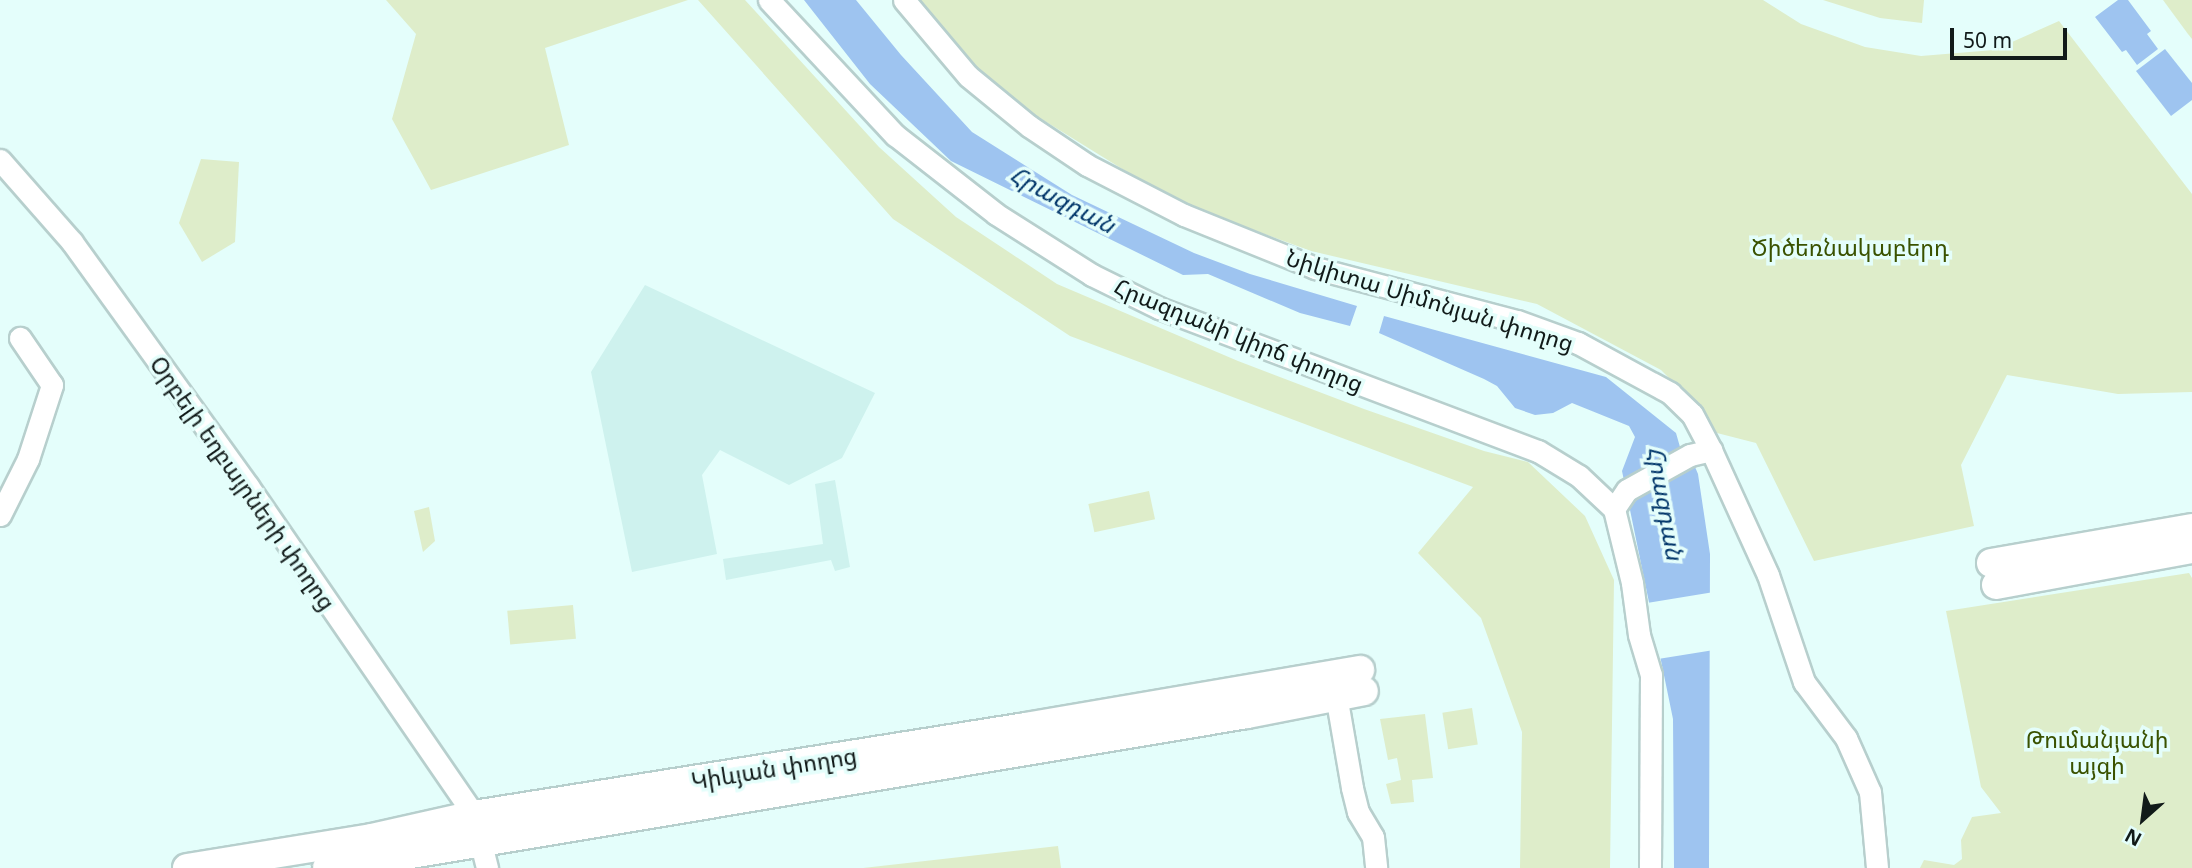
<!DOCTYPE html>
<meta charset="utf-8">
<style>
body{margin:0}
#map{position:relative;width:2192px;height:868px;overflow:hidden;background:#e4fefb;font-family:"Noto Sans","Noto Sans Armenian",sans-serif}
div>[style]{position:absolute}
.built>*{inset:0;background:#cef2ee}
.green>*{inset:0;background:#deedca;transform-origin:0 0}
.water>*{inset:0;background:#9ec4f0}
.pier>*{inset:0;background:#e4fefb}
.roads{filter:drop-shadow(2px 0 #b7cfcd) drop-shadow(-2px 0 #b7cfcd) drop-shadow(0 2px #b7cfcd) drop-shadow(0 -2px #b7cfcd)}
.minor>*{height:21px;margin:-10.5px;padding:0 10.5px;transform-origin:10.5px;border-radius:10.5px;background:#fff}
.major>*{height:28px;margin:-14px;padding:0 14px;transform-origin:14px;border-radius:14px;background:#fff}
span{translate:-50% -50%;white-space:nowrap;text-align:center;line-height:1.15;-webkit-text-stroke:7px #e4fefb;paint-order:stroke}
.park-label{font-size:23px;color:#3a5200}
.street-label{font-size:23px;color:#111a19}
.water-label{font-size:24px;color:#003569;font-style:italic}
.north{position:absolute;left:2108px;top:784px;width:70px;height:70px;-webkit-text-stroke:5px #e4fefb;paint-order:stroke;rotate:208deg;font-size:19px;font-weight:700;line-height:28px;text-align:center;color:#111a19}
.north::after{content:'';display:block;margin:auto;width:24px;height:32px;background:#111a19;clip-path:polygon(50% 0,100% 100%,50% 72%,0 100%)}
.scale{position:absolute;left:1950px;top:28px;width:117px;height:32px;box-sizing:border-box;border:4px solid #111a19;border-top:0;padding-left:9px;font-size:21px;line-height:24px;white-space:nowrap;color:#111a19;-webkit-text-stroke:5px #e4fefb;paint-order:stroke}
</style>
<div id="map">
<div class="built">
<div style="clip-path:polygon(645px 285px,875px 393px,842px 458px,789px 485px,720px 450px,702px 475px,717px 554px,632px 572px,591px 372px)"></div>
<div style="clip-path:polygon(835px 480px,850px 567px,835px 571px,831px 560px,726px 580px,723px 559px,823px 544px,815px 484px)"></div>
</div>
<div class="green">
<div style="clip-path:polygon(386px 0,688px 0,545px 48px,569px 145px,431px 190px,392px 119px,416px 34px)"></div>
<div style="clip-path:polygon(698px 0,745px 0,879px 147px,956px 217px,1057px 284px,1238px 361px,1364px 409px,1484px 451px,1528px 462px,1585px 516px,1614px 580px,1610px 868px,1520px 868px,1522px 732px,1481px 618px,1418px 553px,1473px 487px,1070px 336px,893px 219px)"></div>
<div style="clip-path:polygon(914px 0,1763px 0,1801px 24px,1865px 47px,1921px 56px,1994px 50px,2059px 21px,2192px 194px,2192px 392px,2118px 394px,2007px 375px,1961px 465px,1974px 526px,1814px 561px,1756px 443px,1717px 433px,1695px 404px,1661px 370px,1537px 304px,1311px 251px,1174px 201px,980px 81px)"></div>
<div style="clip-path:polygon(1823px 0,1924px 0,1922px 23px,1880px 18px)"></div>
<div style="clip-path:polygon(2163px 0,2192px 0,2192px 39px,2188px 34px)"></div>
<div style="clip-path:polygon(201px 159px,239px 162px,235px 242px,202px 262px,179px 223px)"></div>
<div style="left:1149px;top:491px;width:29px;height:62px;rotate:78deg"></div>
<div style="clip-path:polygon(429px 507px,435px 541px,423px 552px,414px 511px)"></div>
<div style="clip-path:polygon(2189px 573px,2192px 578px,2192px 868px,1920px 868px,1924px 860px,1954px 865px,1962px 859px,1961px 840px,1972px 817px,2001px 813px,1981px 787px,1946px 611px)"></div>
<div style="left:573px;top:605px;width:34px;height:66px;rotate:85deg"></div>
<div style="left:1472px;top:708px;width:37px;height:30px;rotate:81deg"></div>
<div style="clip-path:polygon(1425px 714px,1433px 778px,1412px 780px,1414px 802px,1391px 804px,1386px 784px,1401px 780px,1397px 758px,1388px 760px,1380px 719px)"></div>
<div style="clip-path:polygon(1058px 846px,1061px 868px,863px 868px)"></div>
</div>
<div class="water">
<div style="clip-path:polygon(804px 0,856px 0,901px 55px,972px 132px,1072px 195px,1194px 253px,1250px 274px,1357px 306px,1350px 326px,1300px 313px,1208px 274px,1183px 275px,951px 161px,870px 84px)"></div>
<div style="clip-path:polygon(2118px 0,2128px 0,2151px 31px,2147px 34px,2158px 49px,2137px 65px,2126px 50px,2122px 52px,2095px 17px)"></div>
<div style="clip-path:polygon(2165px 49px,2192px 83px,2192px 100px,2171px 116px,2136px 71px)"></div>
<div style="clip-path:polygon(1384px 316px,1606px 377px,1676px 433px,1680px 447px,1690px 455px,1698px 474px,1710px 554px,1709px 868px,1674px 868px,1673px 719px,1622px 471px,1635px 437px,1629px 426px,1572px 403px,1553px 413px,1535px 415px,1515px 408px,1497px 386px,1484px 379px,1379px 333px)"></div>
</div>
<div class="pier">
<div style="clip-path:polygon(1714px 592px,1714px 650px,1658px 659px,1647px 603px)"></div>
</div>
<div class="roads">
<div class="minor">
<div style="left:769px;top:0;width:185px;rotate:47deg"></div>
<div style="left:895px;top:135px;width:128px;rotate:38deg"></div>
<div style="left:996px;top:214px;width:114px;rotate:32.4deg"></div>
<div style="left:1092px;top:275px;width:75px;rotate:26.2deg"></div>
<div style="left:1159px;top:308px;width:405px;rotate:20.7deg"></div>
<div style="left:1538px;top:451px;width:48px;rotate:31.4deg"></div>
<div style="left:1579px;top:476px;width:48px;rotate:43.3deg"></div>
<div style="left:904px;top:0;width:99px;rotate:49.9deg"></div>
<div style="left:968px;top:76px;width:79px;rotate:39.3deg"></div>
<div style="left:1029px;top:126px;width:70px;rotate:33.9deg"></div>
<div style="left:1087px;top:165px;width:109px;rotate:27.3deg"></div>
<div style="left:1184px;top:215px;width:141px;rotate:22deg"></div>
<div style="left:1315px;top:268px;width:209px;rotate:14.7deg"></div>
<div style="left:1517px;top:321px;width:65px;rotate:19.8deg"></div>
<div style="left:1578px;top:343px;width:105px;rotate:28.5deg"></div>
<div style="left:1670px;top:393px;width:30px;rotate:44deg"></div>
<div style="left:1692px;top:414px;width:41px;rotate:62.2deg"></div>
<div style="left:1711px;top:450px;width:137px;rotate:65.5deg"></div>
<div style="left:1768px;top:575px;width:113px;rotate:71.4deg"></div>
<div style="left:1804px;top:682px;width:70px;rotate:53.1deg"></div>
<div style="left:1846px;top:738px;width:59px;rotate:66deg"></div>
<div style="left:1870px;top:792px;width:76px;rotate:84.7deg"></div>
<div style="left:0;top:160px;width:109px;rotate:48.7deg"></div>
<div style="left:72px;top:242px;width:301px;rotate:54.2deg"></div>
<div style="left:248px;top:486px;width:399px;rotate:55.5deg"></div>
<div style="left:474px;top:815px;width:55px;rotate:76.2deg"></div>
<div style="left:1614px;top:509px;width:76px;rotate:76.3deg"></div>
<div style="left:1632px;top:583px;width:52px;rotate:82.3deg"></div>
<div style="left:1639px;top:635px;width:42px;rotate:73.3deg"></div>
<div style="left:1651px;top:675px;width:193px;rotate:90.3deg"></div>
<div style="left:1614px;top:509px;width:23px;rotate:-56deg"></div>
<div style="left:1627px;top:490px;width:72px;rotate:-29.1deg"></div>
<div style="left:1690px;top:455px;width:22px;rotate:-13deg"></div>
<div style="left:0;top:515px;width:63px;rotate:-63.4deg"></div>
<div style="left:28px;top:459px;width:78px;rotate:-72deg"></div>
<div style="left:52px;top:385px;width:57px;rotate:-124.2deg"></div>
<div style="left:1336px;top:695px;width:94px;rotate:80.2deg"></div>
<div style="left:1352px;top:788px;width:25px;rotate:76deg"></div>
<div style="left:1358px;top:812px;width:29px;rotate:59deg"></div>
<div style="left:1373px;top:837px;width:31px;rotate:84deg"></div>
</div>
<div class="major">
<div style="left:1991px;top:563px;width:204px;rotate:-9.9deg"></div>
<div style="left:1996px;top:585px;width:199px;rotate:-10.4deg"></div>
<div style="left:187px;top:868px;width:187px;rotate:-9.2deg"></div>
<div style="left:372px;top:838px;width:105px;rotate:-12.7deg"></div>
<div style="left:474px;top:815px;width:559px;rotate:-9.06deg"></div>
<div style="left:1026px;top:727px;width:339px;rotate:-9.7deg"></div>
<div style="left:327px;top:868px;width:933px;rotate:-9.5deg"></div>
<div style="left:1247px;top:714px;width:119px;rotate:-11.1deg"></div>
</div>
</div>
<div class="park-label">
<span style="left:1850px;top:247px">Ծիծեռնակաբերդ</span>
<span style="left:2097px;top:752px">Թումանյանի<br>այգի</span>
</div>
<div class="street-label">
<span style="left:1430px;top:300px;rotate:17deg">Նիկիտա Սիմոնյան փողոց</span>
<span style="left:1239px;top:335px;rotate:22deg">Հրազդանի կիրճ փողոց</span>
<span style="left:243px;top:483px;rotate:55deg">Օրբելի եղբայրների փողոց</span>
<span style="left:774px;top:768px;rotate:-9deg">Կիևյան փողոց</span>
</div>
<div class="water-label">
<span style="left:1063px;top:199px;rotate:28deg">Հրազդան</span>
<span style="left:1666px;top:503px;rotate:80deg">Հրազդան</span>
</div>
<div class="north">N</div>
<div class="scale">50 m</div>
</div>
